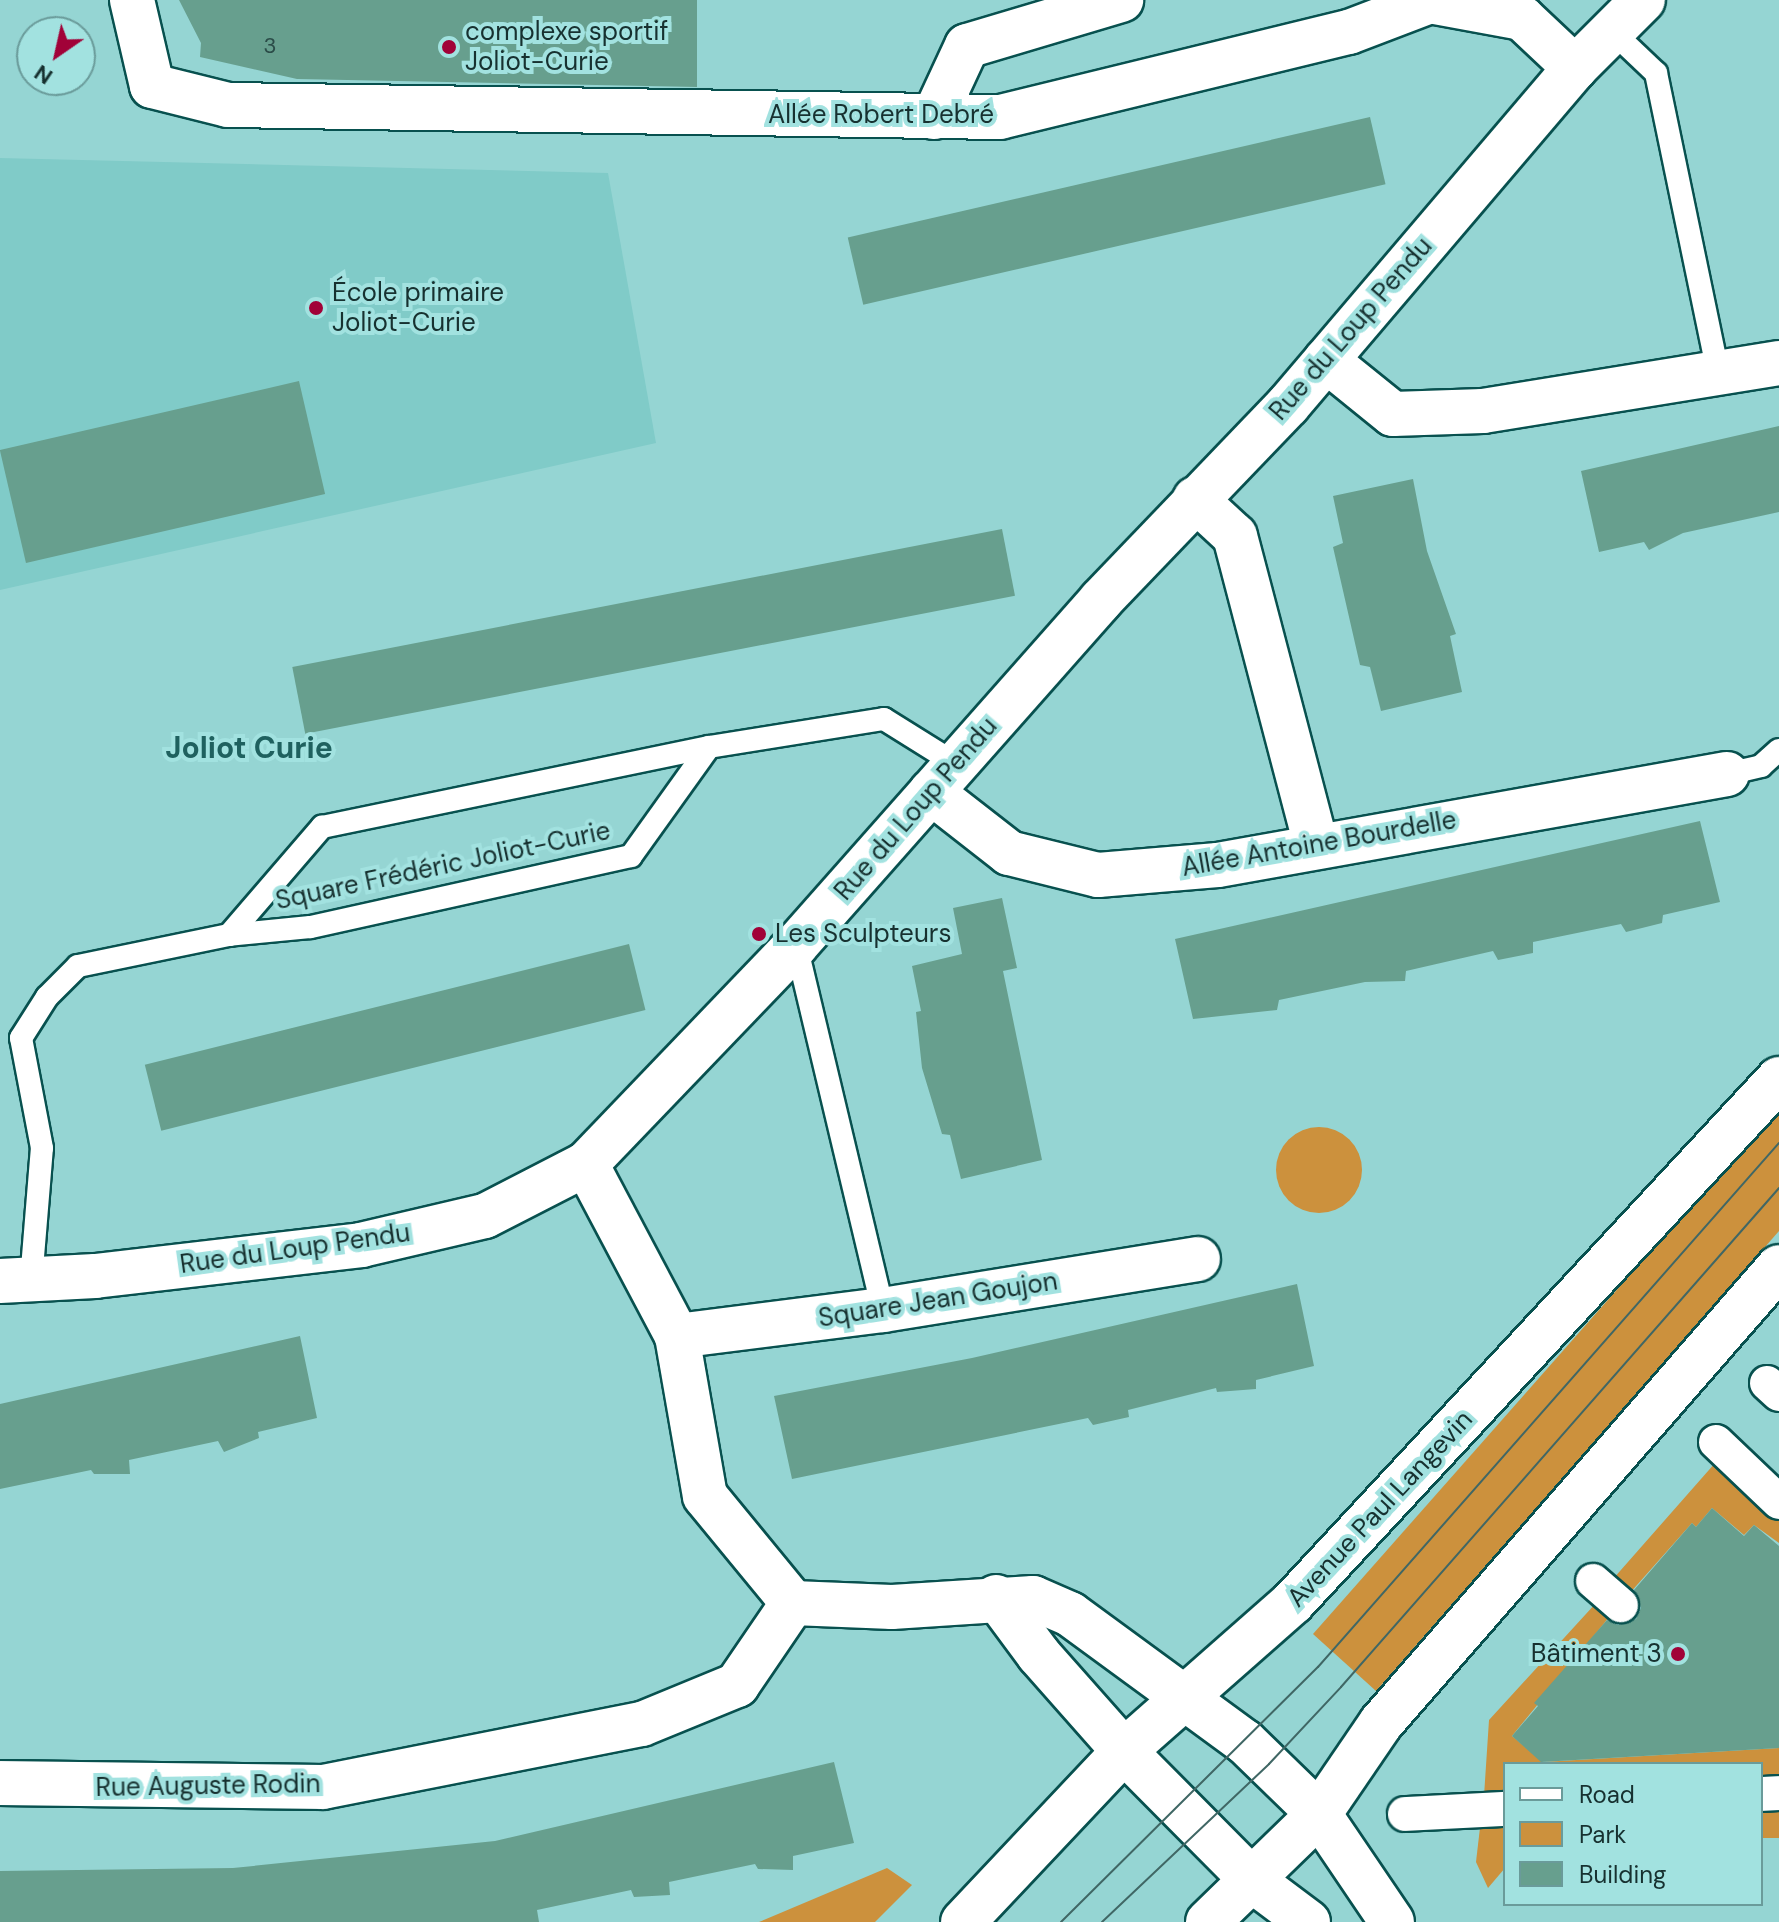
<!DOCTYPE html>
<meta charset="utf-8">
<style>
body{margin:0}
#map{position:relative;width:1779px;height:1922px;overflow:hidden;background:#95d5d3;font-family:"DM Sans",sans-serif}
div>[style]{position:absolute}
.built>*{inset:0;background:#80cbc8}
.green>*{inset:0;background:#cc913d;transform-origin:0 0}
.round{border-radius:50%}
.building>*{inset:0;background:#679f8e;transform-origin:0 0}
.roads{filter:drop-shadow(2px 0 #08514f) drop-shadow(-2px 0 #08514f) drop-shadow(0 2px #08514f) drop-shadow(0 -2px #08514f)}
.service>*{height:22px;margin:-11px;padding:0 11px;transform-origin:11px;border-radius:11px;background:#fff}
.pedestrian>*{height:34px;margin:-17px;padding:0 17px;transform-origin:17px;border-radius:17px;background:#fff}
.minor>*{height:44px;margin:-22px;padding:0 22px;transform-origin:22px;border-radius:22px;background:#fff}
.secondary>*{height:44px;margin:-22px;padding:0 22px;transform-origin:22px;border-radius:22px;background:#fff}
.primary>*{height:44px;margin:-22px;padding:0 22px;transform-origin:22px;border-radius:22px;background:#fff}
.tram>*{height:2px;margin:-1px;padding:0 1px;transform-origin:1px;border-radius:1px;background:#406765}
.dots>*{width:22px;height:22px;translate:-50% -50%;box-sizing:border-box;border:4px solid #a2e2e0;border-radius:50%}
span{translate:-50% -50%;white-space:nowrap;text-align:center;line-height:1.15;-webkit-text-stroke:8px #a2e2e0;paint-order:stroke}
.number-label{font-size:22px;color:#2b4c48}
.number-label span{-webkit-text-stroke-width:0}
.poi-label{font-size:26px;color:#173130}
.left{translate:0 -50%;text-align:left}
.right{translate:-100% -50%;text-align:right}
.street-label{font-size:26px;color:#173130}
.quarter-label{font-size:30px;color:#1f615f;font-weight:700}
.legend{position:absolute;left:1503px;top:1762px;width:260px;height:144px;box-sizing:border-box;background:#a2e2e0;border:2px solid #6a9b9a;margin:0;padding:10px 14px;list-style:none;font-size:24px;color:#173130}
.legend li{display:flex;align-items:center;gap:16px;height:40px}
.legend b{width:40px;border:2px solid #6a9b9a}
.north{position:absolute;left:16px;top:16px;width:80px;height:80px;box-sizing:border-box;background:#a2e2e0;border:2px solid #6a9b9a;border-radius:50%;rotate:214deg;font-size:22px;font-weight:700;line-height:32px;text-align:center;color:#173130}
.north::after{content:'';display:block;margin:auto;width:28px;height:36px;background:#a10238;clip-path:polygon(50% 0,100% 100%,50% 72%,0 100%)}
</style>
<div id="map">
<div class="built">
<div style="clip-path:polygon(0 158px,608px 173px,656px 443px,0 590px)"></div>
</div>
<div class="green">
<div style="clip-path:polygon(1779px 1106px,1779px 1231px,1376px 1691px,1313px 1634px)"></div>
<div class="round" style="left:1276px;top:1127px;width:86px;height:86px"></div>
<div style="clip-path:polygon(1723px 1454px,1779px 1508px,1779px 1543px,1754px 1525px,1744px 1535px,1712px 1508px,1696px 1527px,1692px 1523px,1629px 1594px,1613px 1579px)"></div>
<div style="clip-path:polygon(1596px 1603px,1610px 1616px,1512px 1736px,1543px 1762px,1779px 1748px,1779px 1779px,1761px 1780px,1761px 1764px,1505px 1764px,1505px 1795px,1484px 1796px,1489px 1720px)"></div>
<div style="left:1779px;top:1805px;width:33px;height:18px;rotate:90deg"></div>
<div style="clip-path:polygon(1505px 1818px,1505px 1868px,1488px 1888px,1476px 1862px,1481px 1819px)"></div>
<div style="clip-path:polygon(887px 1868px,912px 1885px,875px 1922px,759px 1922px)"></div>
</div>
<div class="building">
<div style="clip-path:polygon(179px 0,697px 0,697px 87px,297px 79px,200px 57px,201px 43px)"></div>
<div style="left:1370px;top:117px;width:69px;height:536px;rotate:77deg"></div>
<div style="left:299px;top:381px;width:116px;height:307px;rotate:77deg"></div>
<div style="clip-path:polygon(1779px 426px,1779px 512px,1683px 533px,1649px 550px,1644px 542px,1599px 552px,1581px 471px)"></div>
<div style="clip-path:polygon(1413px 479px,1427px 551px,1456px 634px,1450px 636px,1462px 692px,1381px 711px,1370px 667px,1360px 665px,1333px 547px,1343px 543px,1333px 496px)"></div>
<div style="left:1002px;top:529px;width:68px;height:723px;rotate:79deg"></div>
<div style="clip-path:polygon(1700px 821px,1720px 902px,1663px 915px,1662px 923px,1626px 932px,1621px 924px,1533px 942px,1533px 953px,1498px 960px,1493px 951px,1406px 971px,1405px 981px,1365px 982px,1279px 1000px,1277px 1010px,1193px 1019px,1175px 939px)"></div>
<div style="clip-path:polygon(1002px 898px,1017px 968px,1003px 971px,1042px 1160px,961px 1179px,950px 1135px,942px 1134px,922px 1068px,916px 1012px,921px 1011px,912px 966px,962px 954px,953px 908px)"></div>
<div style="left:629px;top:944px;width:68px;height:499px;rotate:76deg"></div>
<div style="clip-path:polygon(1297px 1284px,1314px 1366px,1256px 1380px,1256px 1389px,1217px 1392px,1216px 1388px,1128px 1410px,1129px 1417px,1093px 1425px,1088px 1418px,792px 1479px,774px 1396px,972px 1358px)"></div>
<div style="clip-path:polygon(300px 1336px,317px 1418px,258px 1432px,259px 1438px,224px 1452px,218px 1441px,129px 1460px,130px 1474px,94px 1474px,91px 1470px,0 1489px,0 1404px)"></div>
<div style="clip-path:polygon(1712px 1508px,1744px 1536px,1754px 1525px,1779px 1546px,1779px 1748px,1541px 1762px,1512px 1736px,1538px 1706px,1534px 1703px,1607px 1620px,1618px 1625px,1636px 1619px,1641px 1608px,1634px 1590px,1692px 1523px,1696px 1527px)"></div>
<div style="clip-path:polygon(834px 1762px,854px 1843px,793px 1856px,793px 1870px,758px 1869px,755px 1864px,669px 1882px,670px 1895px,634px 1897px,631px 1890px,537px 1910px,539px 1922px,0 1922px,0 1871px,233px 1868px,495px 1841px)"></div>
</div>
<div class="roads">
<div class="service">
<div style="left:1614px;top:33px;width:58px;rotate:43.6deg"></div>
<div style="left:1656px;top:73px;width:305px;rotate:78.3deg"></div>
<div style="left:709px;top:747px;width:134px;rotate:125.6deg"></div>
<div style="left:631px;top:856px;width:329px;rotate:167.5deg"></div>
<div style="left:310px;top:927px;width:81px;rotate:174.4deg"></div>
<div style="left:229px;top:935px;width:143px;rotate:-49.3deg"></div>
<div style="left:322px;top:827px;width:395px;rotate:-11.7deg"></div>
<div style="left:709px;top:747px;width:177px;rotate:-9.1deg"></div>
<div style="left:884px;top:719px;width:85px;rotate:32deg"></div>
<div style="left:1727px;top:774px;width:35px;rotate:-13deg"></div>
<div style="left:1761px;top:766px;width:24px;rotate:-42deg"></div>
<div style="left:796px;top:945px;width:375px;rotate:76.6deg"></div>
<div style="left:31px;top:1281px;width:133px;rotate:-85.3deg"></div>
<div style="left:42px;top:1148px;width:112px;rotate:-100.8deg"></div>
<div style="left:21px;top:1038px;width:49px;rotate:-57.6deg"></div>
<div style="left:47px;top:997px;width:44px;rotate:-45deg"></div>
<div style="left:78px;top:966px;width:154px;rotate:-11.6deg"></div>
</div>
<div class="pedestrian">
<div style="left:1767px;top:1383px;width:16px;rotate:43deg"></div>
<div style="left:1716px;top:1442px;width:87px;rotate:43.6deg"></div>
<div style="left:1593px;top:1581px;width:37px;rotate:41deg"></div>
<div style="left:1761px;top:1794px;width:18px;rotate:-3deg"></div>
<div style="left:1405px;top:1814px;width:100px;rotate:-2.9deg"></div>
</div>
<div class="minor">
<div style="left:132px;top:0;width:88px;rotate:76.9deg"></div>
<div style="left:152px;top:86px;width:78px;rotate:14deg"></div>
<div style="left:228px;top:105px;width:772px;rotate:0.89deg"></div>
<div style="left:1000px;top:117px;width:359px;rotate:-13.7deg"></div>
<div style="left:1349px;top:32px;width:87px;rotate:-20.9deg"></div>
<div style="left:1430px;top:1px;width:94px;rotate:10.5deg"></div>
<div style="left:1522px;top:18px;width:73px;rotate:43.3deg"></div>
<div style="left:934px;top:117px;width:78px;rotate:-65.1deg"></div>
<div style="left:967px;top:46px;width:161px;rotate:-16.6deg"></div>
<div style="left:1326px;top:360px;width:86px;rotate:38.9deg"></div>
<div style="left:1393px;top:414px;width:90px;rotate:-1.9deg"></div>
<div style="left:1483px;top:411px;width:300px;rotate:-9.2deg"></div>
<div style="left:1195px;top:499px;width:54px;rotate:42.8deg"></div>
<div style="left:1235px;top:536px;width:319px;rotate:75.3deg"></div>
<div style="left:931px;top:792px;width:99px;rotate:38deg"></div>
<div style="left:1009px;top:853px;width:92px;rotate:13.9deg"></div>
<div style="left:1098px;top:875px;width:120px;rotate:-4.8deg"></div>
<div style="left:1218px;top:865px;width:517px;rotate:-10.14deg"></div>
<div style="left:586px;top:1164px;width:195px;rotate:62.1deg"></div>
<div style="left:677px;top:1336px;width:162px;rotate:80.1deg"></div>
<div style="left:705px;top:1496px;width:139px;rotate:50.6deg"></div>
<div style="left:793px;top:1603px;width:99px;rotate:2.3deg"></div>
<div style="left:892px;top:1607px;width:141px;rotate:-3.7deg"></div>
<div style="left:1033px;top:1598px;width:40px;rotate:23.4deg"></div>
<div style="left:1070px;top:1614px;width:217px;rotate:36.2deg"></div>
<div style="left:1245px;top:1742px;width:103px;rotate:44.2deg"></div>
<div style="left:0;top:1281px;width:95px;rotate:-3deg"></div>
<div style="left:95px;top:1276px;width:268px;rotate:-6.6deg"></div>
<div style="left:361px;top:1245px;width:127px;rotate:-13.2deg"></div>
<div style="left:485px;top:1216px;width:114px;rotate:-27.2deg"></div>
<div style="left:586px;top:1164px;width:303px;rotate:-46.2deg"></div>
<div style="left:796px;top:945px;width:460px;rotate:-48.5deg"></div>
<div style="left:1101px;top:600px;width:270px;rotate:-46.2deg"></div>
<div style="left:1288px;top:405px;width:443px;rotate:-49.6deg"></div>
<div style="left:1575px;top:68px;width:96px;rotate:-45deg"></div>
<div style="left:677px;top:1336px;width:208px;rotate:-7.2deg"></div>
<div style="left:883px;top:1310px;width:319px;rotate:-9.2deg"></div>
<div style="left:996px;top:1597px;width:72px;rotate:53.4deg"></div>
<div style="left:1039px;top:1655px;width:128px;rotate:48.5deg"></div>
<div style="left:1124px;top:1751px;width:182px;rotate:45.2deg"></div>
<div style="left:0;top:1783px;width:323px;rotate:0.7deg"></div>
<div style="left:323px;top:1787px;width:325px;rotate:-11.2deg"></div>
<div style="left:642px;top:1724px;width:103px;rotate:-22.3deg"></div>
<div style="left:737px;top:1685px;width:99px;rotate:-55.7deg"></div>
</div>
<div class="secondary">
<div style="left:1319px;top:1814px;width:130px;rotate:55.9deg"></div>
<div style="left:1252px;top:1880px;width:70px;rotate:36.9deg"></div>
</div>
<div class="primary">
<div style="left:963px;top:1922px;width:235px;rotate:-46.7deg"></div>
<div style="left:1124px;top:1751px;width:225px;rotate:-41.4deg"></div>
<div style="left:1293px;top:1602px;width:714px;rotate:-47.1deg"></div>
<div style="left:1208px;top:1922px;width:155px;rotate:-44.2deg"></div>
<div style="left:1319px;top:1814px;width:110px;rotate:-55.7deg"></div>
<div style="left:1381px;top:1723px;width:605px;rotate:-48.89deg"></div>
</div>
</div>
<div class="tram">
<div style="left:1061px;top:1922px;width:362px;rotate:-44.8deg"></div>
<div style="left:1318px;top:1667px;width:698px;rotate:-48.66deg"></div>
<div style="left:1102px;top:1922px;width:230px;rotate:-43.4deg"></div>
<div style="left:1269px;top:1764px;width:105px;rotate:-46.9deg"></div>
<div style="left:1341px;top:1687px;width:664px;rotate:-48.72deg"></div>
</div>
<div class="dots">
<div style="left:449px;top:47px;background:#a10238"></div>
<div style="left:316px;top:308px;background:#a10238"></div>
<div style="left:759px;top:934px;background:#a10238"></div>
<div style="left:1678px;top:1654px;background:#a10238"></div>
</div>
<div class="number-label">
<span style="left:270px;top:46px">3</span>
</div>
<div class="poi-label">
<span class="left" style="left:465px;top:47px">complexe sportif<br>Joliot-Curie</span>
<span class="left" style="left:332px;top:308px">École primaire<br>Joliot-Curie</span>
<span class="left" style="left:775px;top:934px">Les Sculpteurs</span>
<span class="right" style="left:1662px;top:1654px">Bâtiment 3</span>
</div>
<div class="street-label">
<span style="left:881px;top:115px">Allée Robert Debré</span>
<span style="left:1351px;top:329px;rotate:-49deg">Rue du Loup Pendu</span>
<span style="left:916px;top:809px;rotate:-49deg">Rue du Loup Pendu</span>
<span style="left:1319px;top:844px;rotate:-10deg">Allée Antoine Bourdelle</span>
<span style="left:443px;top:866px;rotate:-12deg">Square Frédéric Joliot-Curie</span>
<span style="left:295px;top:1249px;rotate:-8deg">Rue du Loup Pendu</span>
<span style="left:938px;top:1300px;rotate:-9deg">Square Jean Goujon</span>
<span style="left:1380px;top:1509px;rotate:-47deg">Avenue Paul Langevin</span>
<span style="left:208px;top:1786px;rotate:-1deg">Rue Auguste Rodin</span>
</div>
<div class="quarter-label">
<span style="left:249px;top:748px">Joliot Curie</span>
</div>
<ul class="legend">
<li><b style="height:10px;background:#fff"></b>Road</li>
<li><b style="height:22px;background:#cc913d"></b>Park</li>
<li><b style="height:22px;background:#679f8e"></b>Building</li>
</ul>
<div class="north">N</div>
</div>
